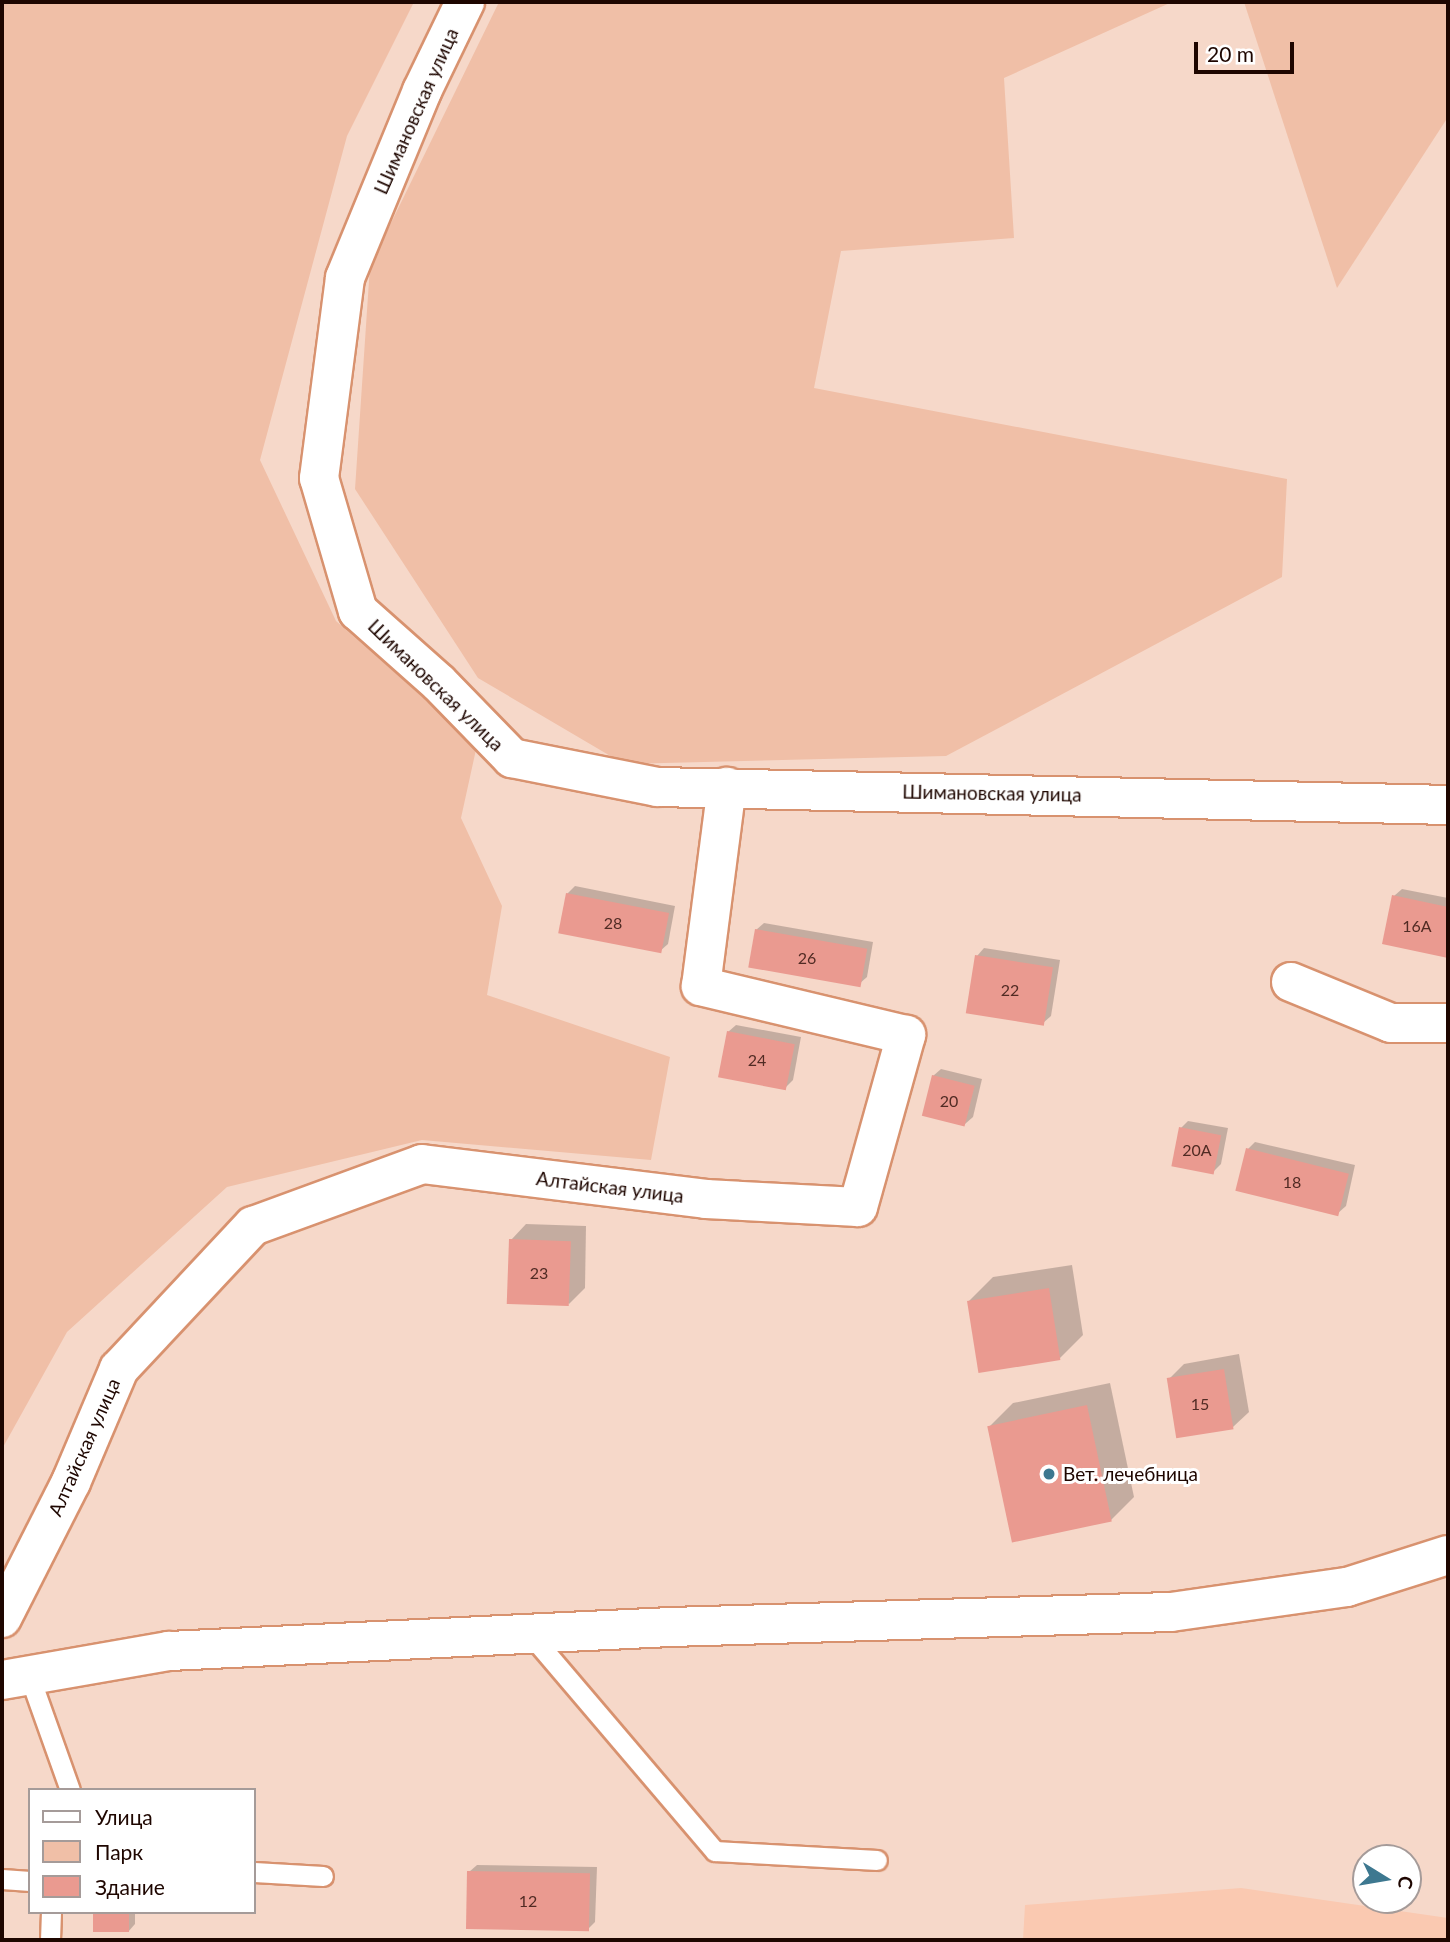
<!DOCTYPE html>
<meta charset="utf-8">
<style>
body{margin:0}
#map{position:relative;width:1450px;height:1942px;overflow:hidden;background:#f6d8c9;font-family:Lato,sans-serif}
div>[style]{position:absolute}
.built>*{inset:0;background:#fac9b1}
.green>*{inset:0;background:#f0bfa7}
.shadow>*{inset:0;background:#0003}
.building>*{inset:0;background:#ea9a90;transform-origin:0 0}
.roads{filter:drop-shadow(2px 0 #d8926f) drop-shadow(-2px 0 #d8926f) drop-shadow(0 2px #d8926f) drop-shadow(0 -2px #d8926f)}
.service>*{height:19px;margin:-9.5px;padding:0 9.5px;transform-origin:9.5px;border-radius:9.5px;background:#fff}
.minor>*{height:38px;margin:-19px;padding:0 19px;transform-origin:19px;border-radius:19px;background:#fff}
.dots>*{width:19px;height:19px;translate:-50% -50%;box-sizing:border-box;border:4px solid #fff;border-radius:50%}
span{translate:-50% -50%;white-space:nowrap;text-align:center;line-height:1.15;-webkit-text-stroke:6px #fff;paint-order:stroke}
.number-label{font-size:16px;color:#512b24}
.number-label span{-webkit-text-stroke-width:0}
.street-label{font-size:19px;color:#1e0600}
.poi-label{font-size:19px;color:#1e0600}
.left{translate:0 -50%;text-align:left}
.frame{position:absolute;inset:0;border:4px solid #1e0600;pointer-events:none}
.legend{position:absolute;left:28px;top:1788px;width:228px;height:126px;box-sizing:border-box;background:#fff;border:2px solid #a59b99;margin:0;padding:9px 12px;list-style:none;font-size:21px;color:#1e0600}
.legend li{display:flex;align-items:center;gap:14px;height:35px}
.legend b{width:35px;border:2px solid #a59b99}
.north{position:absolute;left:1352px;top:1844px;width:70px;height:70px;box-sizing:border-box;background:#fff;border:2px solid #a59b99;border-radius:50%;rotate:101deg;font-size:19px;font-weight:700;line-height:28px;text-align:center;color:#1e0600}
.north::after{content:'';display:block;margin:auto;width:24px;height:32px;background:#3d7890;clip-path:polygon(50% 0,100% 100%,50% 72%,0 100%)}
.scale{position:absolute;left:1194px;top:42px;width:100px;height:32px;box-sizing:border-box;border:4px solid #1e0600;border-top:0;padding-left:9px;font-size:21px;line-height:24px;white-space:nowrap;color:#1e0600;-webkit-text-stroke:5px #fff;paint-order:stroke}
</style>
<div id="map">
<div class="built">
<div style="clip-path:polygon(1241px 1888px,1448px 1918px,1448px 1940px,1023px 1940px,1025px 1905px)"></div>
</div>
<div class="green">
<div style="clip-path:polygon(2px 2px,414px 2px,347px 136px,260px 460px,336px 621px,477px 745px,461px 818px,502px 906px,487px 995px,670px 1057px,651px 1160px,422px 1140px,227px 1187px,67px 1332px,2px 1449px)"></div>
<div style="clip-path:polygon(499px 2px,1172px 2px,1004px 78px,1014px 238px,841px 251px,814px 388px,1287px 479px,1282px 577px,946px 756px,624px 764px,478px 678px,355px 489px,370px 266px)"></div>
<div style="clip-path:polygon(1244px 2px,1448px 2px,1448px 117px,1337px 288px)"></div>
</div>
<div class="shadow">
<div style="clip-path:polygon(575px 886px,675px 906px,668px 944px,660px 951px,567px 894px)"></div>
<div style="clip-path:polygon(1402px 889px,1448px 898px,1448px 956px,1384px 943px,1394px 896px)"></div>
<div style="clip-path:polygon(764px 923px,873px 942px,867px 977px,859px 984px,756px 930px)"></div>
<div style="clip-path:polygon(984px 948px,1060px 960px,1051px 1016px,1043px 1023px,977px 956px)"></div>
<div style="clip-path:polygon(736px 1025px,801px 1037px,793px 1080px,786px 1087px,728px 1032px)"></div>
<div style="clip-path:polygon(941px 1069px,982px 1079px,973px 1117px,965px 1124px,933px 1076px)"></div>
<div style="clip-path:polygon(1188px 1121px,1228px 1128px,1221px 1164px,1213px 1172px,1181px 1128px)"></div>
<div style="clip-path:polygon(1255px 1142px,1355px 1165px,1346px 1206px,1338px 1213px,1248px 1149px)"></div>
<div style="clip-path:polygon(526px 1224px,586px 1226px,585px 1288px,569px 1304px,511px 1240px)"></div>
<div style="clip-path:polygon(1072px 1265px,1083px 1335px,1059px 1359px,969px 1301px,993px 1277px)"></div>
<div style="clip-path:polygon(1239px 1354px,1249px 1412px,1233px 1427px,1168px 1380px,1184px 1364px)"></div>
<div style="clip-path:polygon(1110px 1383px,1134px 1497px,1110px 1521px,989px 1427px,1013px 1403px)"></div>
<div style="clip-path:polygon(477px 1865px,597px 1867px,595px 1922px,588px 1929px,469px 1872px)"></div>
<div style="clip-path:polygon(95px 1912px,135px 1912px,135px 1924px,128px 1932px)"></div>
</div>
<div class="building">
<div style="left:566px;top:893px;width:105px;height:41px;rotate:11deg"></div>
<div style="clip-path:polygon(1392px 895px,1448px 907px,1448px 958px,1382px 944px)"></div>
<div style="left:755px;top:929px;width:114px;height:39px;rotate:10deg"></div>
<div style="left:975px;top:955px;width:79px;height:59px;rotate:9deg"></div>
<div style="left:727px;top:1031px;width:69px;height:47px;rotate:11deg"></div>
<div style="left:932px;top:1075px;width:44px;height:42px;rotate:14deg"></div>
<div style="left:1179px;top:1127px;width:43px;height:40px;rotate:11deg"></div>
<div style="left:1246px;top:1148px;width:106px;height:44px;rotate:14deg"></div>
<div style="left:509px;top:1239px;width:62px;height:65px;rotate:2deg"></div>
<div style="left:1049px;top:1288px;width:73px;height:83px;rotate:81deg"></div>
<div style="left:1224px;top:1369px;width:61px;height:58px;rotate:81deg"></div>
<div style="left:1087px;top:1405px;width:119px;height:102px;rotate:78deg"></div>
<div style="left:467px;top:1871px;width:123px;height:58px;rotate:1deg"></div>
<div style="left:93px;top:1912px;width:36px;height:20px"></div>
</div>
<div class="roads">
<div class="service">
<div style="left:530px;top:1634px;width:285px;rotate:49.6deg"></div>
<div style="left:715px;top:1851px;width:162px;rotate:3.2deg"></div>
<div style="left:29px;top:1675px;width:122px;rotate:70.4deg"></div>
<div style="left:254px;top:1872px;width:69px;rotate:3.3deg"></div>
<div style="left:2px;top:1879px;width:28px;rotate:4deg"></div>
<div style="left:50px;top:1940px;width:28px;rotate:-88deg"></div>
</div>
<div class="minor">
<div style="left:465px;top:2px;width:99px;rotate:115.8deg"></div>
<div style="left:422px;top:91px;width:202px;rotate:112.4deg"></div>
<div style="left:345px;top:278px;width:202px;rotate:97.4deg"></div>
<div style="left:319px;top:478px;width:139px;rotate:73.7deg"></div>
<div style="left:358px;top:611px;width:108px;rotate:41.6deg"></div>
<div style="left:439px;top:683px;width:105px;rotate:45.8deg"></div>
<div style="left:512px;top:758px;width:148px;rotate:11.3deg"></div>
<div style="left:657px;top:787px;width:791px;rotate:1.3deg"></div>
<div style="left:1291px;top:982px;width:108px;rotate:22.3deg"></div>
<div style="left:1391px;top:1023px;width:57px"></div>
<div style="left:2px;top:1618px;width:153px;rotate:-63.1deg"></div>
<div style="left:71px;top:1482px;width:123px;rotate:-67deg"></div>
<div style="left:119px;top:1369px;width:196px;rotate:-46.9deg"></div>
<div style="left:253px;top:1226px;width:180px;rotate:-20.1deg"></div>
<div style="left:422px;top:1164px;width:286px;rotate:7deg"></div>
<div style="left:706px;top:1199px;width:152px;rotate:3deg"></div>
<div style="left:858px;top:1207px;width:179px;rotate:-74.4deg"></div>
<div style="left:906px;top:1035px;width:211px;rotate:-166.6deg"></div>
<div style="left:701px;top:986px;width:201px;rotate:-82.6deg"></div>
<div style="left:2px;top:1680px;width:169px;rotate:-9.9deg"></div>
<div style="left:169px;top:1651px;width:503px;rotate:-2.74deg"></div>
<div style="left:671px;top:1627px;width:500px;rotate:-1.72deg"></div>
<div style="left:1171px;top:1612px;width:178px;rotate:-8.1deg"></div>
<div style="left:1347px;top:1587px;width:106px;rotate:-17.6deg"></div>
</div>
</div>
<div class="dots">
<div style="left:1049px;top:1474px;background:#3d7890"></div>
</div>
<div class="number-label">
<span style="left:613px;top:923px">28</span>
<span style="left:1417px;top:926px">16А</span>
<span style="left:807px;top:958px">26</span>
<span style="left:1010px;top:990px">22</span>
<span style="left:757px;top:1060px">24</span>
<span style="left:949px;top:1101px">20</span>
<span style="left:1197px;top:1150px">20А</span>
<span style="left:1292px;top:1182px">18</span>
<span style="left:539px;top:1273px">23</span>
<span style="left:1200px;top:1404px">15</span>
<span style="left:528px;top:1901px">12</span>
</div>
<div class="street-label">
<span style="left:416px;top:111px;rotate:-66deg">Шимановская улица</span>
<span style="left:436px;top:685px;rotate:44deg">Шимановская улица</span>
<span style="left:992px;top:793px;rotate:1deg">Шимановская улица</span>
<span style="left:610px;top:1187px;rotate:7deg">Алтайская улица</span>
<span style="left:84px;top:1447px;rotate:-66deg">Алтайская улица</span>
</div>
<div class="poi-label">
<span class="left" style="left:1063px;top:1474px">Вет. лечебница</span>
</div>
<div class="frame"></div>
<ul class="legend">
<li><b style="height:9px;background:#fff"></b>Улица</li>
<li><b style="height:19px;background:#f0bfa7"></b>Парк</li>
<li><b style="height:19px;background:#ea9a90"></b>Здание</li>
</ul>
<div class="north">С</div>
<div class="scale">20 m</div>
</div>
